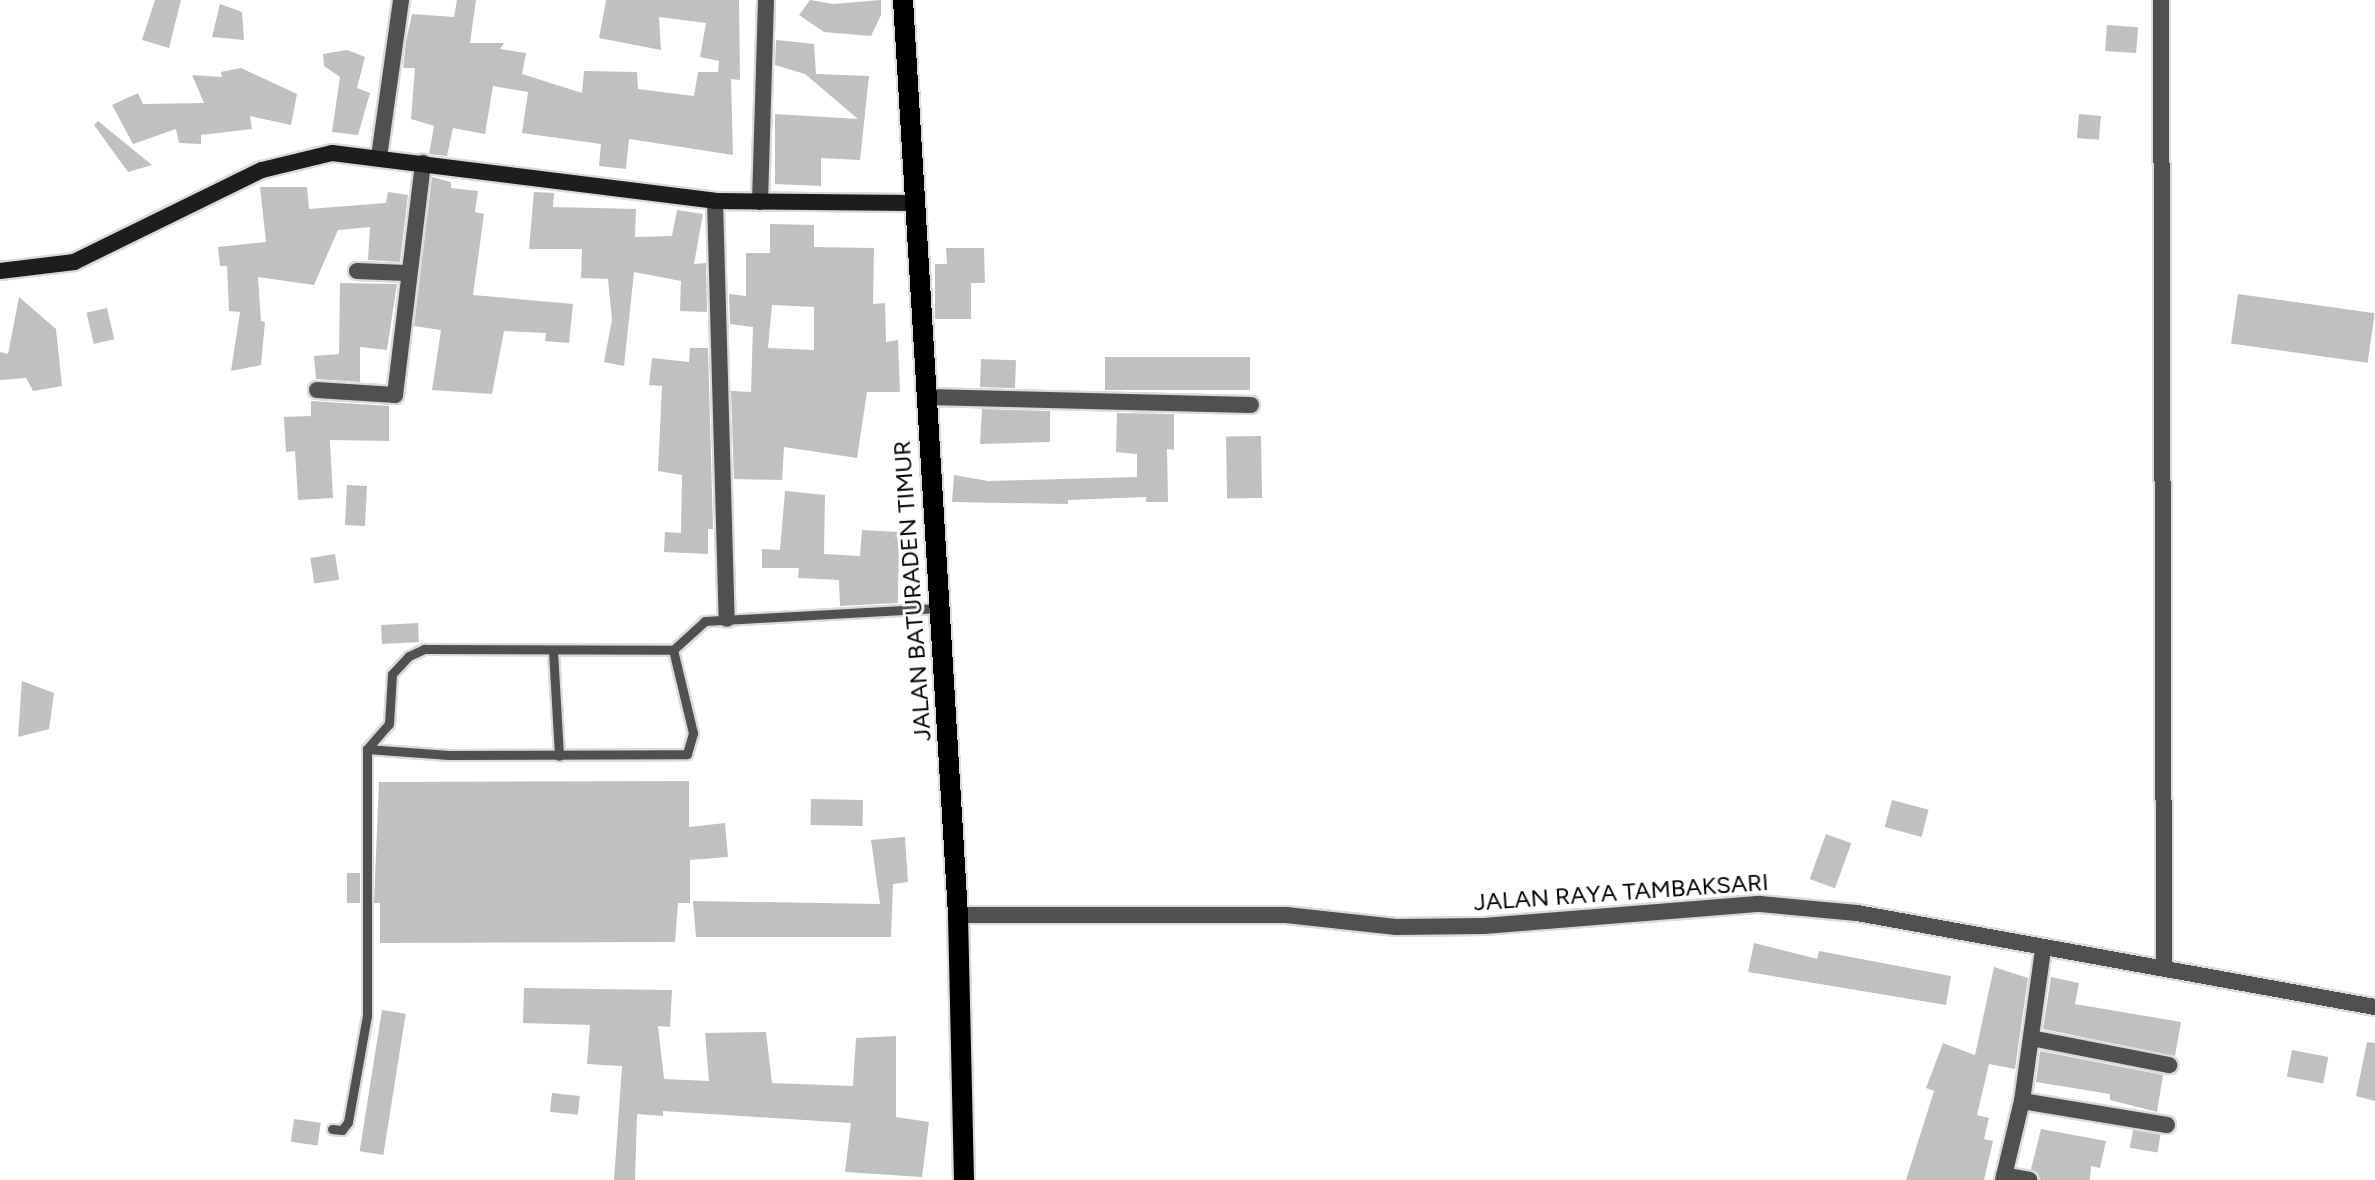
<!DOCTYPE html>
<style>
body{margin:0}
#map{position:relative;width:2375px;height:1180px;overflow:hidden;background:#fff;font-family:Figtree,sans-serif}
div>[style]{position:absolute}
.building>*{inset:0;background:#c0c0c0;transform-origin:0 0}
.roads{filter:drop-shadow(2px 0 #dbdbdb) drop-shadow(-2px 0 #dbdbdb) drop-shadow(0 2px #dbdbdb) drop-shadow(0 -2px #dbdbdb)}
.service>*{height:9px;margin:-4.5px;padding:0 4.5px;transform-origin:4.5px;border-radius:4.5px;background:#505050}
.minor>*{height:16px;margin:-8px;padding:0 8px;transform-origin:8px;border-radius:8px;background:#505050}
.tertiary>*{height:16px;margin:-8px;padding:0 8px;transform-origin:8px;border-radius:8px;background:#505050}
.secondary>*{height:16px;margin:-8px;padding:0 8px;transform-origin:8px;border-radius:8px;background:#1d1d1d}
.primary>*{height:20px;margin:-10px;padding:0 10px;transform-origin:10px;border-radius:10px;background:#000}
span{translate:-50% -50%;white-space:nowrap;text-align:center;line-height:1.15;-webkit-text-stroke:6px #fff;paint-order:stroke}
.street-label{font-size:24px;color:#000}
</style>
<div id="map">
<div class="building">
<div style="clip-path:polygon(155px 0,181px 0,169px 48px,142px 40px)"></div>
<div style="clip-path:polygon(457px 0,476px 0,470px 43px,504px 43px,500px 49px,526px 53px,522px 74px,582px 93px,584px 71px,637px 72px,638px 89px,694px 96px,698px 72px,718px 72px,719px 61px,700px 57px,706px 23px,659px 17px,661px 50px,599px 38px,606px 0,739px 0,740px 80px,731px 79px,733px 155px,629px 139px,626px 169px,599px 166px,601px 144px,522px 133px,528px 92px,493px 86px,485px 134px,453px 128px,447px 156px,429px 154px,434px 126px,411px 119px,415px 68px,403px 68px,406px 41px,412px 14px,454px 17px)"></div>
<div style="clip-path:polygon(810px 0,833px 4px,881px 0,881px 15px,871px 36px,824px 32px,799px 15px)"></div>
<div style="clip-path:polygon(220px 4px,242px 12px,244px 40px,212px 37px)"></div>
<div style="left:2107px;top:25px;width:31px;height:26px;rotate:4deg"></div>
<div style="clip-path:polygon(776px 40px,814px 44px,816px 74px,869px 76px,860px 160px,821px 158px,821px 186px,775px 184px,775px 114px,858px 119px,805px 74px,775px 65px)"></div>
<div style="clip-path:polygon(347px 50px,365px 57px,357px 88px,370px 93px,358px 135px,332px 132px,340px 77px,324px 66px,323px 54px)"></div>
<div style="clip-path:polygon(241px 68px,297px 94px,291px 125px,250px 116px,252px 129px,201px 135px,201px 144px,179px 143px,176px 129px,133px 144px,112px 105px,138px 93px,143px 104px,204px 103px,192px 75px,222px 77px,221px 72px)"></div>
<div style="left:2079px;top:114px;width:22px;height:24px;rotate:5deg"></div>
<div style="clip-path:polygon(98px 121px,152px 165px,128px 172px,94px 125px)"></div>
<div style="clip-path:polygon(432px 177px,451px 182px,451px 188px,478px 191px,475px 212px,484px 214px,473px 295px,573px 304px,569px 343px,545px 341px,546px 333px,504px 331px,492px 394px,432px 390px,441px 330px,414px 326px)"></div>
<div style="clip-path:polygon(260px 187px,307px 187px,309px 209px,386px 203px,388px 192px,408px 195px,400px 262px,368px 260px,370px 227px,338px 230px,314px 285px,258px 277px,261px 321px,265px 322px,261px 365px,231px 371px,240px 312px,229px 311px,227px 266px,220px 266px,218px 247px,266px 242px)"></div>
<div style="clip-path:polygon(534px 192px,554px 193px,553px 207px,636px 209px,635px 237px,672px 236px,677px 210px,703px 214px,694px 264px,706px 263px,707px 312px,680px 311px,681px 281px,634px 272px,624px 366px,604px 362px,612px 320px,608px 279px,581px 278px,582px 249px,529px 249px)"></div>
<div style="clip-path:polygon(evenodd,770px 224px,814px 225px,814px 247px,874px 248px,873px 304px,885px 303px,886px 342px,898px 340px,900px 392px,867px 392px,857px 458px,784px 447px,782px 480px,734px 479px,731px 391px,751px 392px,753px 327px,730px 324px,729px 294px,746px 296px,746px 253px,770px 253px,770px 224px,772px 305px,814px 307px,814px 350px,768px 348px,772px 305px)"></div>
<div style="clip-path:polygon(946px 248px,984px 248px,985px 283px,971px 283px,971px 319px,935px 319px,935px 264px,947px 264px)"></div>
<div style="clip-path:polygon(340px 283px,397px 284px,387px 350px,360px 347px,360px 382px,316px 379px,314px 356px,339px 354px)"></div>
<div style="left:2238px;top:294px;width:138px;height:50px;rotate:8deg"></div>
<div style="clip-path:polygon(19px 297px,56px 329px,62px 386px,33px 391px,26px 378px,0 380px,0 352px,8px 354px)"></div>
<div style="left:107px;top:308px;width:32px;height:21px;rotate:77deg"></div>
<div style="clip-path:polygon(690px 348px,708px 348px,713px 529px,708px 529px,708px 554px,664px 552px,665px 532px,681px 533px,682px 475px,658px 471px,662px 386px,649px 385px,652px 358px,689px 362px)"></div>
<div style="left:1105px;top:357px;width:145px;height:33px"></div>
<div style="left:981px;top:359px;width:35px;height:28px;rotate:2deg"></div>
<div style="clip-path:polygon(311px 401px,389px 406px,389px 441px,330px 440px,333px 498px,298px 500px,295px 451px,286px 452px,284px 417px,311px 416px)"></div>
<div style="clip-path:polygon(982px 409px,1050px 411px,1050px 442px,980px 444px)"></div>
<div style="clip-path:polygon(1117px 413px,1174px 414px,1174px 450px,1167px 449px,1168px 502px,1146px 502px,1146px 497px,1068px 500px,1068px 504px,952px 502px,954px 475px,988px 481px,1137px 477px,1137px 454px,1116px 452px)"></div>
<div style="left:1261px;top:436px;width:62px;height:35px;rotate:89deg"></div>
<div style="left:347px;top:485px;width:20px;height:40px;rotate:3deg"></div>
<div style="clip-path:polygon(785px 491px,825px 495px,824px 554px,860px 556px,862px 530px,899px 532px,898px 603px,840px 606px,839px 580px,798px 578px,799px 568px,762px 568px,762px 549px,780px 550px)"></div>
<div style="left:335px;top:554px;width:26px;height:25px;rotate:81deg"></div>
<div style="left:418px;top:623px;width:19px;height:37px;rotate:87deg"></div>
<div style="clip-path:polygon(22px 681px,54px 693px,49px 729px,18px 737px)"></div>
<div style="clip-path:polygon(689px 781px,689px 827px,725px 823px,728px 857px,690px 860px,690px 903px,678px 903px,675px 942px,380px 943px,380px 903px,374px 903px,379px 782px)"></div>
<div style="left:811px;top:799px;width:52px;height:26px;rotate:1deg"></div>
<div style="left:1892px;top:800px;width:38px;height:28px;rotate:15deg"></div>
<div style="left:1826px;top:834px;width:27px;height:48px;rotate:20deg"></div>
<div style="clip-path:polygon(905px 837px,908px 882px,893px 884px,891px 937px,696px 937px,693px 901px,880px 904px,871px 840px)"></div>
<div style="left:347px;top:873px;width:13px;height:30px"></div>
<div style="clip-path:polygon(1754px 943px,1817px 959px,1819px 951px,1951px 976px,1946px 1005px,1748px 972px)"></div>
<div style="clip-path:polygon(1994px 967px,2028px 978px,2015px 1069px,1989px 1064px,1977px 1115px,1989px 1118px,1984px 1139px,1993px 1141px,1984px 1180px,1906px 1180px,1934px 1091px,1926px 1088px,1943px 1043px,1975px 1055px)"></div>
<div style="clip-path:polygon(2051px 977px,2079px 983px,2075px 1004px,2181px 1022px,2175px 1056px,2043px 1029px)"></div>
<div style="clip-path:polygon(524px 988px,672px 990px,670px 1027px,658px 1026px,664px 1079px,709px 1081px,705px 1033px,766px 1032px,772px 1083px,853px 1086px,856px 1038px,896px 1036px,896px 1117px,929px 1122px,922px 1177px,845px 1172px,851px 1123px,663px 1111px,663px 1116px,637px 1114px,635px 1180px,614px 1180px,622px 1066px,587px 1064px,590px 1025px,523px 1023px)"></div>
<div style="left:382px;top:1010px;width:24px;height:143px;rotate:9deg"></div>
<div style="clip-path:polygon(2367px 1042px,2375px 1043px,2375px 1101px,2356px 1096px)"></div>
<div style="left:2292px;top:1050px;width:37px;height:27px;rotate:11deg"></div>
<div style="clip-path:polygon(2040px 1051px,2163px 1075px,2157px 1112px,2110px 1100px,2110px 1094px,2036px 1082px)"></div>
<div style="left:552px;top:1093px;width:28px;height:19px;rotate:6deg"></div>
<div style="left:294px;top:1119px;width:27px;height:23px;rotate:8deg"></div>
<div style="clip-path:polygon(2041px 1129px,2106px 1141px,2100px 1168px,2091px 1166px,2090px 1180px,2041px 1180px,2031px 1169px)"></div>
<div style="left:2133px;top:1130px;width:28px;height:18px;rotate:10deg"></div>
</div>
<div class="roads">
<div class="service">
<div style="left:553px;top:651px;width:105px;rotate:86.7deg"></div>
<div style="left:367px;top:749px;width:82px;rotate:4.2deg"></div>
<div style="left:449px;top:755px;width:238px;rotate:-0.2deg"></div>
<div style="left:687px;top:754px;width:22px;rotate:-74deg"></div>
<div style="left:693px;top:733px;width:85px;rotate:-103.5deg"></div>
<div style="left:332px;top:1129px;width:10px;rotate:6deg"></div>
<div style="left:342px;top:1130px;width:10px;rotate:-53deg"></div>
<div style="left:348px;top:1122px;width:109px;rotate:-79.9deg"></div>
<div style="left:367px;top:1015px;width:266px;rotate:-90deg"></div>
<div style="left:367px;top:749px;width:33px;rotate:-49deg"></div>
<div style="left:389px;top:724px;width:50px;rotate:-86.6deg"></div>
<div style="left:392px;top:674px;width:25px;rotate:-47deg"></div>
<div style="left:409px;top:656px;width:17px;rotate:-25deg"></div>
<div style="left:424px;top:649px;width:249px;rotate:0.2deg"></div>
<div style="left:673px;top:650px;width:43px;rotate:-42.2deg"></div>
<div style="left:705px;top:621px;width:234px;rotate:-3.2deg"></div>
</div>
<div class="minor">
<div style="left:2161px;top:0;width:966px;rotate:89.82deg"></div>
<div style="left:379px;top:157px;width:159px;rotate:-82deg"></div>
<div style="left:715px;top:201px;width:418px;rotate:88.4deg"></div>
<div style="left:760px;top:202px;width:202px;rotate:-88.3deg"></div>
<div style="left:357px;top:271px;width:49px;rotate:2.3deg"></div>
<div style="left:317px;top:390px;width:78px;rotate:3.7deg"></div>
<div style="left:395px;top:395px;width:234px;rotate:-83.1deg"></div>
<div style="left:926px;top:397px;width:325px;rotate:1.4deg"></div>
<div style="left:2031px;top:1038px;width:141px;rotate:11.1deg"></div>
<div style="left:2022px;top:1101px;width:147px;rotate:9.4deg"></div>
<div style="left:2004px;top:1175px;width:26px;rotate:11deg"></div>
<div style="left:2003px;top:1180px;width:81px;rotate:-76.5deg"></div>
<div style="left:2022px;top:1101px;width:152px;rotate:-82.1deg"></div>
</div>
<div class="tertiary">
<div style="left:958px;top:915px;width:328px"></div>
<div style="left:1286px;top:915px;width:111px;rotate:6.2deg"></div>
<div style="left:1396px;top:927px;width:88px;rotate:-0.7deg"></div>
<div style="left:1484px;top:926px;width:277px;rotate:-4.6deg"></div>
<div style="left:1760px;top:904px;width:97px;rotate:5.3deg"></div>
<div style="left:1857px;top:913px;width:526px;rotate:10.29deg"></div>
</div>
<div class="secondary">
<div style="left:0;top:271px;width:75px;rotate:-6.9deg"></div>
<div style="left:74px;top:262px;width:209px;rotate:-26.1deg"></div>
<div style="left:262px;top:170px;width:72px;rotate:-13.7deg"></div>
<div style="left:332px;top:153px;width:386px;rotate:7.1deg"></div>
<div style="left:715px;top:201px;width:197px;rotate:0.6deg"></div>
</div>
<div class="primary">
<div style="left:903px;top:0;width:917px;rotate:86.56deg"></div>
<div style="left:958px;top:915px;width:265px;rotate:88.7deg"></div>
</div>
</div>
<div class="street-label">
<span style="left:912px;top:591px;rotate:-94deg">JALAN BATURADEN TIMUR</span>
<span style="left:1621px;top:892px;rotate:-4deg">JALAN RAYA TAMBAKSARI</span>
</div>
</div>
